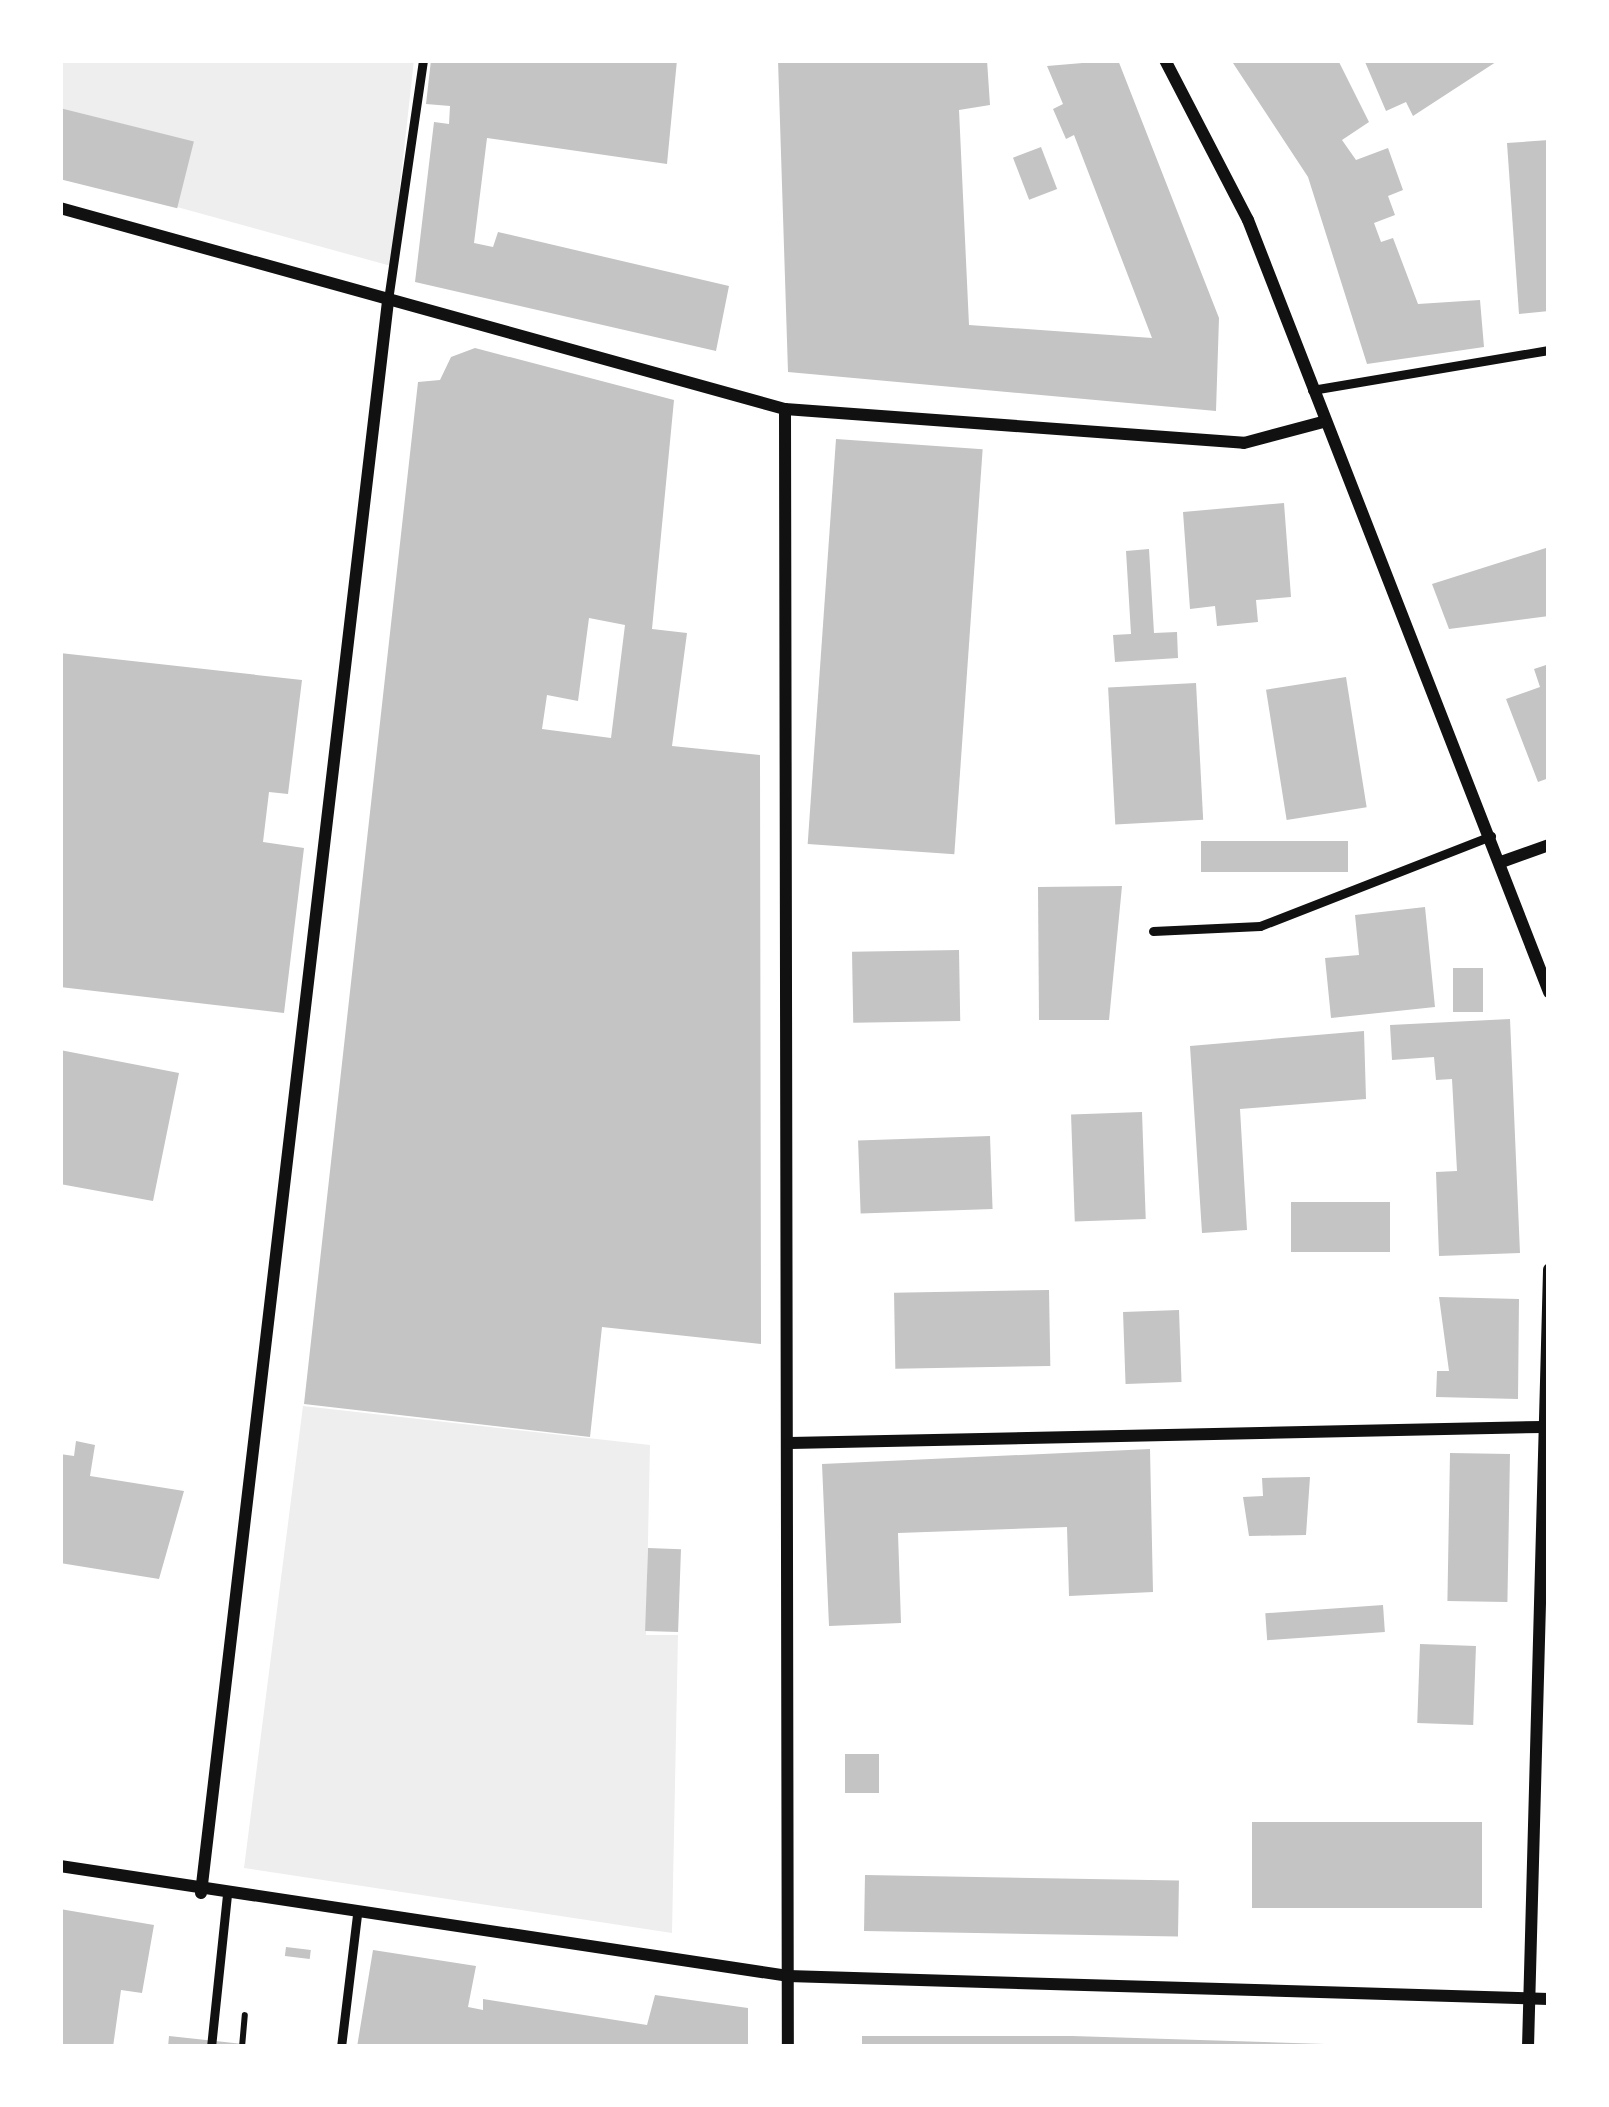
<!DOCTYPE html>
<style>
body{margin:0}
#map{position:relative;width:1609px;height:2107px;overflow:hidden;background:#fff;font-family:Roboto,sans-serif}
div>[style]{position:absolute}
.green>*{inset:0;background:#eee}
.building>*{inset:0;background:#c4c4c4;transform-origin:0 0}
.path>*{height:6px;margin:-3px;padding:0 3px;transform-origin:3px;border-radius:3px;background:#111}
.service>*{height:9px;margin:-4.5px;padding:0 4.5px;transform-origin:4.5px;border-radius:4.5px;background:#111}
.minor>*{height:12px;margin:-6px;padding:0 6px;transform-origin:6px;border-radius:6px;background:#111}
span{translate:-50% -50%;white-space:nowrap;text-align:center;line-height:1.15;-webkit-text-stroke:10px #fff;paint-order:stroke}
.frame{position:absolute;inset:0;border:63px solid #fff;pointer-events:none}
</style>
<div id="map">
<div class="green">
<div style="clip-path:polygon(60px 60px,414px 60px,391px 266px,177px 207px,193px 142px,60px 108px)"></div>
<div style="clip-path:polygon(303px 1406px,650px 1445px,646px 1635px,678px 1635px,672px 1933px,244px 1868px)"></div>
</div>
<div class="building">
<div style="clip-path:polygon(431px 60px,677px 60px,667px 164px,487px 138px,474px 243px,493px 247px,498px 232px,729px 286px,716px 351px,415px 282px,434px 122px,449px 124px,450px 106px,426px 104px)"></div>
<div style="clip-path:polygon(778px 60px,987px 60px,990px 105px,959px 110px,969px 325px,1152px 338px,1074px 135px,1066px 139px,1053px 109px,1063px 104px,1047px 66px,1118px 60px,1219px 318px,1216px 411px,788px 372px)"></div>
<div style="clip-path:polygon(1231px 60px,1338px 60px,1369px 122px,1342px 140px,1356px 160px,1388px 148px,1403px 190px,1388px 196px,1395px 215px,1374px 223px,1381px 242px,1393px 238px,1418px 304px,1480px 300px,1484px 347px,1367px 364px,1308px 177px)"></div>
<div style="clip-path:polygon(1499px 60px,1413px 116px,1406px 102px,1386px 111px,1365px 62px)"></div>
<div style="left:60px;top:108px;width:138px;height:69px;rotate:14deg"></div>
<div style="clip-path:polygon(1549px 140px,1549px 311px,1519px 314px,1507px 143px)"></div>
<div style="left:1041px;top:147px;width:45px;height:30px;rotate:69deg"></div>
<div style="clip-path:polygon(evenodd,475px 348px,674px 400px,652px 629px,687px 633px,672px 746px,760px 755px,761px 1344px,602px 1327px,590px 1437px,304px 1404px,418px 382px,440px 380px,451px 357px,475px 348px,589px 618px,625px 625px,611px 738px,542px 729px,547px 695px,578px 701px,589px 618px)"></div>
<div style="left:836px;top:439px;width:147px;height:406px;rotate:4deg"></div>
<div style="clip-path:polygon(1284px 503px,1291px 597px,1256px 600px,1258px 622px,1217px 626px,1215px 606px,1190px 609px,1183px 512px)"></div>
<div style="clip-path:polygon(1549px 547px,1549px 616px,1449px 629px,1432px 584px)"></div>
<div style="clip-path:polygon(1149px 549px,1154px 633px,1177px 632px,1178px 658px,1115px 662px,1113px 635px,1131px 634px,1126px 551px)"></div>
<div style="clip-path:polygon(60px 653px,302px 680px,288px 794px,269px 792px,263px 842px,304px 848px,284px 1013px,60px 987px)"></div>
<div style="clip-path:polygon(1549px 664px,1549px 778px,1538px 782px,1506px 699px,1540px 687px,1534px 669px)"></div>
<div style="left:1346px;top:677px;width:132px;height:81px;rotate:81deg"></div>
<div style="left:1196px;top:683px;width:137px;height:88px;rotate:87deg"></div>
<div style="left:1348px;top:841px;width:31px;height:147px;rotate:90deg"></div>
<div style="clip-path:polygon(1122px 886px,1109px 1020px,1039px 1020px,1038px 887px)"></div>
<div style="clip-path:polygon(1425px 907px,1435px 1007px,1331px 1018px,1325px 958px,1359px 955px,1355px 915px)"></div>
<div style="left:959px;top:950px;width:71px;height:107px;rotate:89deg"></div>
<div style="left:1453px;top:968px;width:30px;height:44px"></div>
<div style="clip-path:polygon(1510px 1019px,1520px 1253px,1439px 1256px,1436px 1172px,1457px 1171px,1452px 1079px,1436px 1080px,1434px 1057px,1392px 1060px,1390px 1025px)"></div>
<div style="clip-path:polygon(1364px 1031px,1366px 1099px,1240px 1109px,1247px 1230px,1202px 1233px,1190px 1046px)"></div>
<div style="clip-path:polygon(60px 1050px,179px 1073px,153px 1201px,60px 1184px)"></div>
<div style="left:1142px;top:1112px;width:107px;height:71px;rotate:88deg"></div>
<div style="left:990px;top:1136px;width:73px;height:132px;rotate:88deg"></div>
<div style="left:1390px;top:1202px;width:50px;height:99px;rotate:90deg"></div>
<div style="left:1049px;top:1290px;width:76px;height:155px;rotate:89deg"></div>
<div style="clip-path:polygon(1439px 1297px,1519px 1299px,1518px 1399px,1436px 1397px,1437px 1371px,1449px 1371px)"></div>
<div style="left:1179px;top:1310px;width:72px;height:56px;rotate:88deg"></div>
<div style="clip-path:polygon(76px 1441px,95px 1445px,90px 1476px,184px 1491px,159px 1579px,60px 1563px,60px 1454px,74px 1456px)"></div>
<div style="clip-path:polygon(1150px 1449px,1153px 1592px,1069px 1596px,1067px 1527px,898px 1533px,901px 1623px,829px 1626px,822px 1464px)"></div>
<div style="left:1450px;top:1453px;width:60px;height:148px;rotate:1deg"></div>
<div style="clip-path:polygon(1310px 1477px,1306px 1535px,1249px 1536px,1243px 1497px,1263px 1496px,1262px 1478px)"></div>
<div style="left:648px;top:1548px;width:33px;height:83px;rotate:2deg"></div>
<div style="left:1383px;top:1605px;width:27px;height:118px;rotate:86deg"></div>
<div style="left:1420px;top:1644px;width:56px;height:79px;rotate:2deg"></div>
<div style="left:879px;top:1754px;width:39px;height:34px;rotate:90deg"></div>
<div style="left:1252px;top:1822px;width:230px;height:86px"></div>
<div style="left:865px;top:1875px;width:314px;height:56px;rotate:1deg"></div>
<div style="clip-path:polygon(60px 1909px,154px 1925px,142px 1993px,121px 1990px,113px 2047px,60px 2047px)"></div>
<div style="left:286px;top:1947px;width:25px;height:9px;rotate:7deg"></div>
<div style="clip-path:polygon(373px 1950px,476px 1966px,468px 2007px,483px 2010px,483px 1999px,647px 2025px,655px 1995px,748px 2008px,748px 2047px,357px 2047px)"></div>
<div style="clip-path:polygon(169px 2036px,243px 2044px,243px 2047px,168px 2047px)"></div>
<div style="clip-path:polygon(862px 2036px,1072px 2036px,1419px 2047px,862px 2047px)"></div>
</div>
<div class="path">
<div style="left:242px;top:2047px;width:32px;rotate:-85deg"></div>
</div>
<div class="service">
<div style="left:388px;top:300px;width:243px;rotate:-81.7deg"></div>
<div style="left:1312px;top:390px;width:240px;rotate:-9.6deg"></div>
<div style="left:1153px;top:931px;width:107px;rotate:-2.7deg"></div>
<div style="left:1260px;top:926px;width:248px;rotate:-21.3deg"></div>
<div style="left:211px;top:2047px;width:152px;rotate:-84deg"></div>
<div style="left:341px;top:2047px;width:133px;rotate:-83.1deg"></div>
</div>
<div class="minor">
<div style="left:1165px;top:60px;width:180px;rotate:62.6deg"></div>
<div style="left:1248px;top:220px;width:829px;rotate:68.7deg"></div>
<div style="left:60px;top:208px;width:752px;rotate:15.5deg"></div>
<div style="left:785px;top:409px;width:460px;rotate:4.2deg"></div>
<div style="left:1244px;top:443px;width:82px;rotate:-14.9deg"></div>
<div style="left:785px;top:409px;width:1638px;rotate:89.9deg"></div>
<div style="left:1504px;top:861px;width:48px;rotate:-19.6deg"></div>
<div style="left:790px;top:1443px;width:753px;rotate:-1.22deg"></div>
<div style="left:60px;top:1866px;width:736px;rotate:8.59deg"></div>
<div style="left:788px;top:1976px;width:761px;rotate:1.73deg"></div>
<div style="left:201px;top:1893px;width:1604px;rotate:-83.3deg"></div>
<div style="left:1528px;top:2047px;width:778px;rotate:-88.45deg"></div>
</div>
<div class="frame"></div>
</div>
